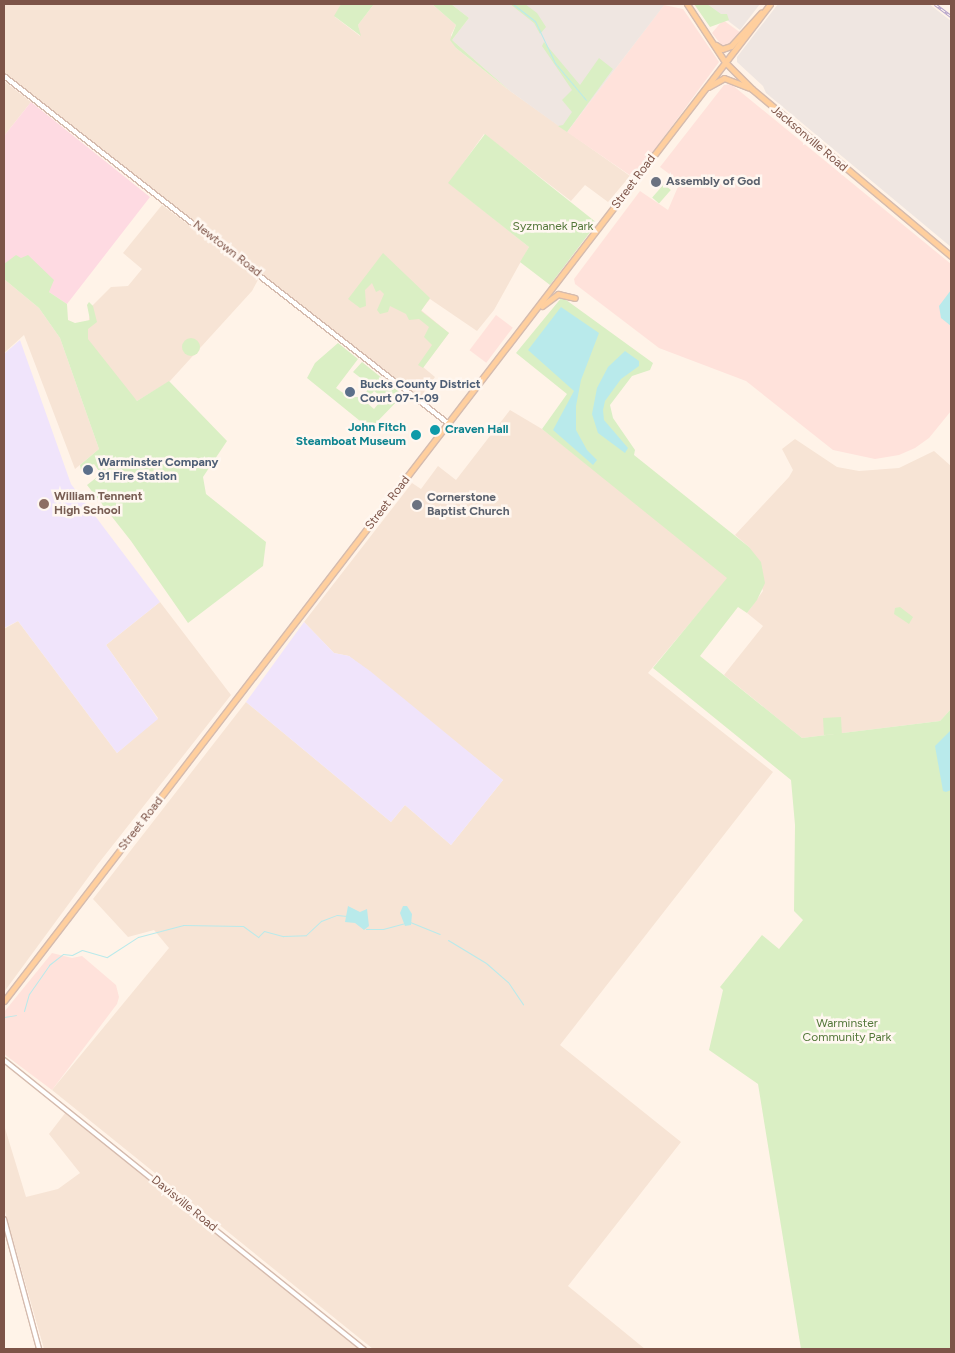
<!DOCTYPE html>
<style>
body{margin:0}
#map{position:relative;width:955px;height:1353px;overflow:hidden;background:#fff3e8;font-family:Figtree,sans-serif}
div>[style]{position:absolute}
.residential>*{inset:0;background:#f7e4d5}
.commercial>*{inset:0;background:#ffe2db;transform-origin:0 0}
.industrial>*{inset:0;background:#efe6e1}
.education>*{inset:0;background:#f0e4fb}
.medical>*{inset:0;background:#fedae2}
.green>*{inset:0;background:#daefc4;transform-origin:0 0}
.round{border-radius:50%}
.water>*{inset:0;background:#b9eaeb}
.stream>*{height:1px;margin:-0.5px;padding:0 0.5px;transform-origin:0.5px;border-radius:0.5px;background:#b9eaeb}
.roads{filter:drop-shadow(1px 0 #d5bbae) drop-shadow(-1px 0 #d5bbae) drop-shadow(0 1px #d5bbae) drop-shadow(0 -1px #d5bbae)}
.minor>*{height:4px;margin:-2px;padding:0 2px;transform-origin:2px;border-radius:2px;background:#fff}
.major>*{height:5px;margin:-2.5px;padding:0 2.5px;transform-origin:2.5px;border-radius:2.5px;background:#ffcf9e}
.rail>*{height:3px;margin-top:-1.5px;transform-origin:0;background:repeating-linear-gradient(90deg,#fff7f0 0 4px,#b4a3cb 0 8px);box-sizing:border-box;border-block:1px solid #b4a3cb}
.dots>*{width:14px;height:14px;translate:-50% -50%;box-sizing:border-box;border:2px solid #fff7f0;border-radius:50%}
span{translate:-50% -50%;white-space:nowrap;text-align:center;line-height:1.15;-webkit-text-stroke:5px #fff7f0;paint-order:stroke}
.street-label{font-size:12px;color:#7d5448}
.worship-label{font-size:12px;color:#5b616d;font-weight:700}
.left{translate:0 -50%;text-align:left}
.park-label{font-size:12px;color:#537739}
.service-label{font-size:12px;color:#4e5e75;font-weight:700}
.culture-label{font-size:12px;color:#0d838f;font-weight:700}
.right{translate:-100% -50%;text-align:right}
.education-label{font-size:12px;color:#785e54;font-weight:700}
.frame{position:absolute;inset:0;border:5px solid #7d5448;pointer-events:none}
</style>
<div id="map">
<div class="residential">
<div style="clip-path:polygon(4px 4px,341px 4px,335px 17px,360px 36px,358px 25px,374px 4px,432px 4px,456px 25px,451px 35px,456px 48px,506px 88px,630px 176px,608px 202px,585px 185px,571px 201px,484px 134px,449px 183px,529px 247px,494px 310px,477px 331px,430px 299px,421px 310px,449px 333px,423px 367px,435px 377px,419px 399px,4px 72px)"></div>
<div style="clip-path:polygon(4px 81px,31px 102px,4px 136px)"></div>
<div style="clip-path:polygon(162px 205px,259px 278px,252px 291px,170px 381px,137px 401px,83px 345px,92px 306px,111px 287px,128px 286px,142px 269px,123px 253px)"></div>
<div style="clip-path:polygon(4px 279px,39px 308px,60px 338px,99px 449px,75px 469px,24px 335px,4px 353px)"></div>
<div style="clip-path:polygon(510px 410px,542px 429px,726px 574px,728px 578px,648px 673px,773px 772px,560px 1045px,681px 1142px,568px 1286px,645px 1349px,373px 1349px,52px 1090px,169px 948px,154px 930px,128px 937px,93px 899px,246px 702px,391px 822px,405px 805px,451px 845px,503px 780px,349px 656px,334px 653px,304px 622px,412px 483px,421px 489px,438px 466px,456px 480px)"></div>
<div style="clip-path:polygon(795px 439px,837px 467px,859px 471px,899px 468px,934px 451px,951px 466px,951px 709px,940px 721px,802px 738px,724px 675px,763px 626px,747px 613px,763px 591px,749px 547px,735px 535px,789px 477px,793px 470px,782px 449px)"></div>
<div style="clip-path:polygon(160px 602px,231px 695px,98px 864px,4px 992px,4px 629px,18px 621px,117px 753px,158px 718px,106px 645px)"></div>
<div style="clip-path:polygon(66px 1112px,359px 1349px,44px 1349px,4px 1208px,4px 1125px,26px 1197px,58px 1189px,80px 1173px,49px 1134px)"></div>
</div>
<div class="commercial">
<div style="clip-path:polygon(664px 5px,683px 9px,719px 62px,634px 178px,567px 132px)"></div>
<div style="clip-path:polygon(723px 20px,741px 33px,731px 44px,723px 47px,712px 33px)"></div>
<div style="clip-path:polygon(731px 84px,951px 264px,951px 411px,929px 438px,915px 448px,899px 455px,875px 459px,833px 450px,746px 381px,659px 348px,575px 284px,574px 279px,640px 191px,668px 210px,680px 182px,660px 167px,724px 85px)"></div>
<div style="left:496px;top:315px;width:21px;height:44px;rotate:37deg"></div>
<div style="clip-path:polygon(52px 953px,72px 958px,82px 956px,116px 985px,119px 997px,117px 1004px,52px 1090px,4px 1054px,4px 1012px)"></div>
</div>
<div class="industrial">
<div style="clip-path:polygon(451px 4px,665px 4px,567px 132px,510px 91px,452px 40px,469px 18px)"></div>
<div style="clip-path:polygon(706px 4px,760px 4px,740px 30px)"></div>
<div style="clip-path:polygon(778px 4px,929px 4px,951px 21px,951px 247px,766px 93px,763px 86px,737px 62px,737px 57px)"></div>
</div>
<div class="education">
<div style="clip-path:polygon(20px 340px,71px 484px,160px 602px,106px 645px,158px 719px,117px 753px,18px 621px,4px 628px,4px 354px)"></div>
<div style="clip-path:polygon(304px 622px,334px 653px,349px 656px,370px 671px,503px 780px,451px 845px,405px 805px,391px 822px,246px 702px)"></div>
</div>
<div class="medical">
<div style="clip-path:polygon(31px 102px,150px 197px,67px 304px,49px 292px,21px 259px,4px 264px,4px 136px)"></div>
</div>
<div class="green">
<div style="clip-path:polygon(341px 4px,374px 4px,358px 25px,361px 36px,334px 16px)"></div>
<div style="clip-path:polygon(432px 4px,451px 4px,469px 18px,452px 40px,510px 91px,456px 48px,450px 40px,456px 25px)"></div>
<div style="clip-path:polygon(510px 4px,525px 4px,537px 13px,546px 27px,540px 34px,534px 23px)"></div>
<div style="clip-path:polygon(694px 4px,707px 4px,721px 14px,727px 14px,729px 20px,710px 27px)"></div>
<div style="clip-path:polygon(544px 42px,580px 85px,599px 58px,613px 69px,567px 132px,558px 126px,563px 125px,572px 112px,562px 100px,572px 90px,542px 46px)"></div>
<div style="clip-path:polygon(485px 134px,597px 223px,550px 285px,520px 262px,529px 247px,448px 183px)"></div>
<div style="left:664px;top:184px;width:9px;height:18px;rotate:41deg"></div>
<div style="clip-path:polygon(383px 253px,430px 298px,421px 311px,449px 333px,423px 368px,418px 365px,432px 345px,424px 337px,429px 327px,419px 319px,409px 320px,406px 314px,390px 306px,388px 312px,380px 314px,377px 310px,384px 294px,380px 290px,376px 292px,372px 283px,365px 290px,366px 306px,360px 308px,348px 299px)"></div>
<div style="clip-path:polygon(16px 255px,21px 258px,28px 255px,54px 280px,49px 292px,67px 304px,68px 320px,75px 323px,90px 320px,87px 305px,89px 302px,93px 306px,97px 322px,88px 329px,88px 339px,137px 401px,169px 381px,227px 441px,203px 477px,206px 494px,266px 542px,263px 566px,188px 623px,131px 541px,87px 485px,101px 474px,94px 464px,81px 470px,80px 465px,99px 449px,60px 338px,39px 308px,4px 279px,4px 264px)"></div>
<div style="clip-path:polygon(562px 297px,653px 363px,650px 370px,632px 376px,610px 405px,613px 418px,635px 450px,634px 455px,749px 547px,761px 562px,765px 583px,757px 600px,747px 613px,738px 607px,700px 656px,802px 738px,940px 721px,951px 709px,951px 1349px,801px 1349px,758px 1084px,709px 1050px,723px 990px,720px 987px,762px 935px,779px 949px,803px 920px,794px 911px,795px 825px,791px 780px,653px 668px,727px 578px,542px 429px,567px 394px,516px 353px)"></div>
<div class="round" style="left:182px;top:338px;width:18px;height:18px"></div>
<div style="clip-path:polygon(evenodd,338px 343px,358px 359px,336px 388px,349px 397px,362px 397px,371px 386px,353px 372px,362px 362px,403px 395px,373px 426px,365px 425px,307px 378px,315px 363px,338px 343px,374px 391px,383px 398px,374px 409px,366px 402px,374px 391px)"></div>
<div style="clip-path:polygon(900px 607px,913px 617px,909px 624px,894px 614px,895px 608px)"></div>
<div style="left:841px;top:717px;width:17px;height:18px;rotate:87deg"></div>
</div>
<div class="water">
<div style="clip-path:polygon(951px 290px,951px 326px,941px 318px,939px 306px)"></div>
<div style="clip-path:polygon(561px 307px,599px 333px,581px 380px,576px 406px,576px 430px,587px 450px,597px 460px,593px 465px,553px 430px,574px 391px,528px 350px)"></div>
<div style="clip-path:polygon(625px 351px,639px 361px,639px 366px,621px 379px,605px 401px,603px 410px,604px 420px,628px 448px,625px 453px,598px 433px,592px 414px,597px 388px,608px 367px)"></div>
<div style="clip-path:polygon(951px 730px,951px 790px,946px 792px,943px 791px,935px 746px)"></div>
<div style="clip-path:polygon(348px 906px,360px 912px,367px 909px,369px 926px,364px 930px,355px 923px,345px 922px)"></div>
<div style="clip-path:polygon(403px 906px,407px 906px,412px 914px,411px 925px,405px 926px,400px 913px)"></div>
</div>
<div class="stream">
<div style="left:513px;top:4px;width:28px;rotate:38deg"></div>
<div style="left:535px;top:21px;width:47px;rotate:64.5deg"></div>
<div style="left:555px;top:63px;width:48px;rotate:50deg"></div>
<div style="left:410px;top:922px;width:32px;rotate:22deg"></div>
<div style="left:366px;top:929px;width:17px"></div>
<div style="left:383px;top:929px;width:24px;rotate:-15deg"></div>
<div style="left:448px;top:940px;width:44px;rotate:31.2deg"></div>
<div style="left:486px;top:963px;width:29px;rotate:41deg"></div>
<div style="left:508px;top:982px;width:27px;rotate:56deg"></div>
<div style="left:24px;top:1011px;width:18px;rotate:-74deg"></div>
<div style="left:29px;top:994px;width:35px;rotate:-55deg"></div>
<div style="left:49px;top:965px;width:18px;rotate:-38deg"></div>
<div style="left:63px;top:954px;width:9px;rotate:6deg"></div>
<div style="left:72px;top:955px;width:11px;rotate:-27deg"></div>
<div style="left:82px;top:950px;width:26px;rotate:16deg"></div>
<div style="left:107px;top:957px;width:37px;rotate:-33deg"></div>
<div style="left:138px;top:937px;width:47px;rotate:-14.9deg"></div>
<div style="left:183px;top:925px;width:60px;rotate:1deg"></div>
<div style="left:243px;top:926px;width:19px;rotate:36deg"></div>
<div style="left:258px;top:937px;width:8px;rotate:-45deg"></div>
<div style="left:264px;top:931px;width:20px;rotate:15deg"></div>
<div style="left:283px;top:936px;width:23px;rotate:-2deg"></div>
<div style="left:306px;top:935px;width:21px;rotate:-43deg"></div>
<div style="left:321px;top:921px;width:17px;rotate:-21deg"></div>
<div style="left:337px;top:915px;width:10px;rotate:6deg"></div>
<div style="left:4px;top:1017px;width:12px;rotate:-9deg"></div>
</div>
<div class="roads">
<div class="minor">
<div style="left:4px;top:76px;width:565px;rotate:38.03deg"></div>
<div style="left:4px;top:1060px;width:462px;rotate:38.8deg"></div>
<div style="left:4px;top:1219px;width:135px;rotate:74.9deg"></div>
</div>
<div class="major">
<div style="left:687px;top:4px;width:69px;rotate:56.8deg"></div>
<div style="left:725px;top:62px;width:38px;rotate:45deg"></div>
<div style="left:752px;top:89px;width:260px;rotate:40deg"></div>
<div style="left:716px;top:45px;width:7px;rotate:34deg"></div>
<div style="left:722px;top:49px;width:9px;rotate:-18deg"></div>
<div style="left:731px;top:46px;width:45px;rotate:-47.7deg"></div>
<div style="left:708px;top:87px;width:18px;rotate:-29deg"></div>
<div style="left:724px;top:78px;width:26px;rotate:21deg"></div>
<div style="left:542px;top:306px;width:20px;rotate:-37deg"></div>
<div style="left:558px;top:294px;width:17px;rotate:13deg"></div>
<div style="left:4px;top:1001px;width:1257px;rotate:-52.46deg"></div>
</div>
</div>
<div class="rail">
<div style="left:935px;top:4px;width:20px;rotate:37deg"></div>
</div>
<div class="dots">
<div style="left:656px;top:182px;background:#6b7280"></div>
<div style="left:350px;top:392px;background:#5c6f8a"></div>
<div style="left:435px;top:430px;background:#0f9aa8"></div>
<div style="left:416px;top:435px;background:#0f9aa8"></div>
<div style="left:88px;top:470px;background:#5c6f8a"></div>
<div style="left:44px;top:504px;background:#8d6e63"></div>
<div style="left:417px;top:505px;background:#6b7280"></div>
</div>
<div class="street-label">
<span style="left:809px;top:139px;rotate:40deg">Jacksonville Road</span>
<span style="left:634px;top:182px;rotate:-53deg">Street Road</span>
<span style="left:227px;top:249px;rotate:38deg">Newtown Road</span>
<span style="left:388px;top:503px;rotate:-52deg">Street Road</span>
<span style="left:141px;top:824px;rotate:-52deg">Street Road</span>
<span style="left:184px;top:1204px;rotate:39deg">Davisville Road</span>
</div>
<div class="worship-label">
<span class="left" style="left:666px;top:182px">Assembly of God</span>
<span class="left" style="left:427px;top:505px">Cornerstone<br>Baptist Church</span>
</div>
<div class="park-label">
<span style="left:553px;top:227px">Syzmanek Park</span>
<span style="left:847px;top:1031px">Warminster<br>Community Park</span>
</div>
<div class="service-label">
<span class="left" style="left:360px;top:392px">Bucks County District<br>Court 07-1-09</span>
<span class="left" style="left:98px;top:470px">Warminster Company<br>91 Fire Station</span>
</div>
<div class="culture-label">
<span class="right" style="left:406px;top:435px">John Fitch<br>Steamboat Museum</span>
<span class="left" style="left:445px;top:430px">Craven Hall</span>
</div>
<div class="education-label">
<span class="left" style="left:54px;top:504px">William Tennent<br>High School</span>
</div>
<div class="frame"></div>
</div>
